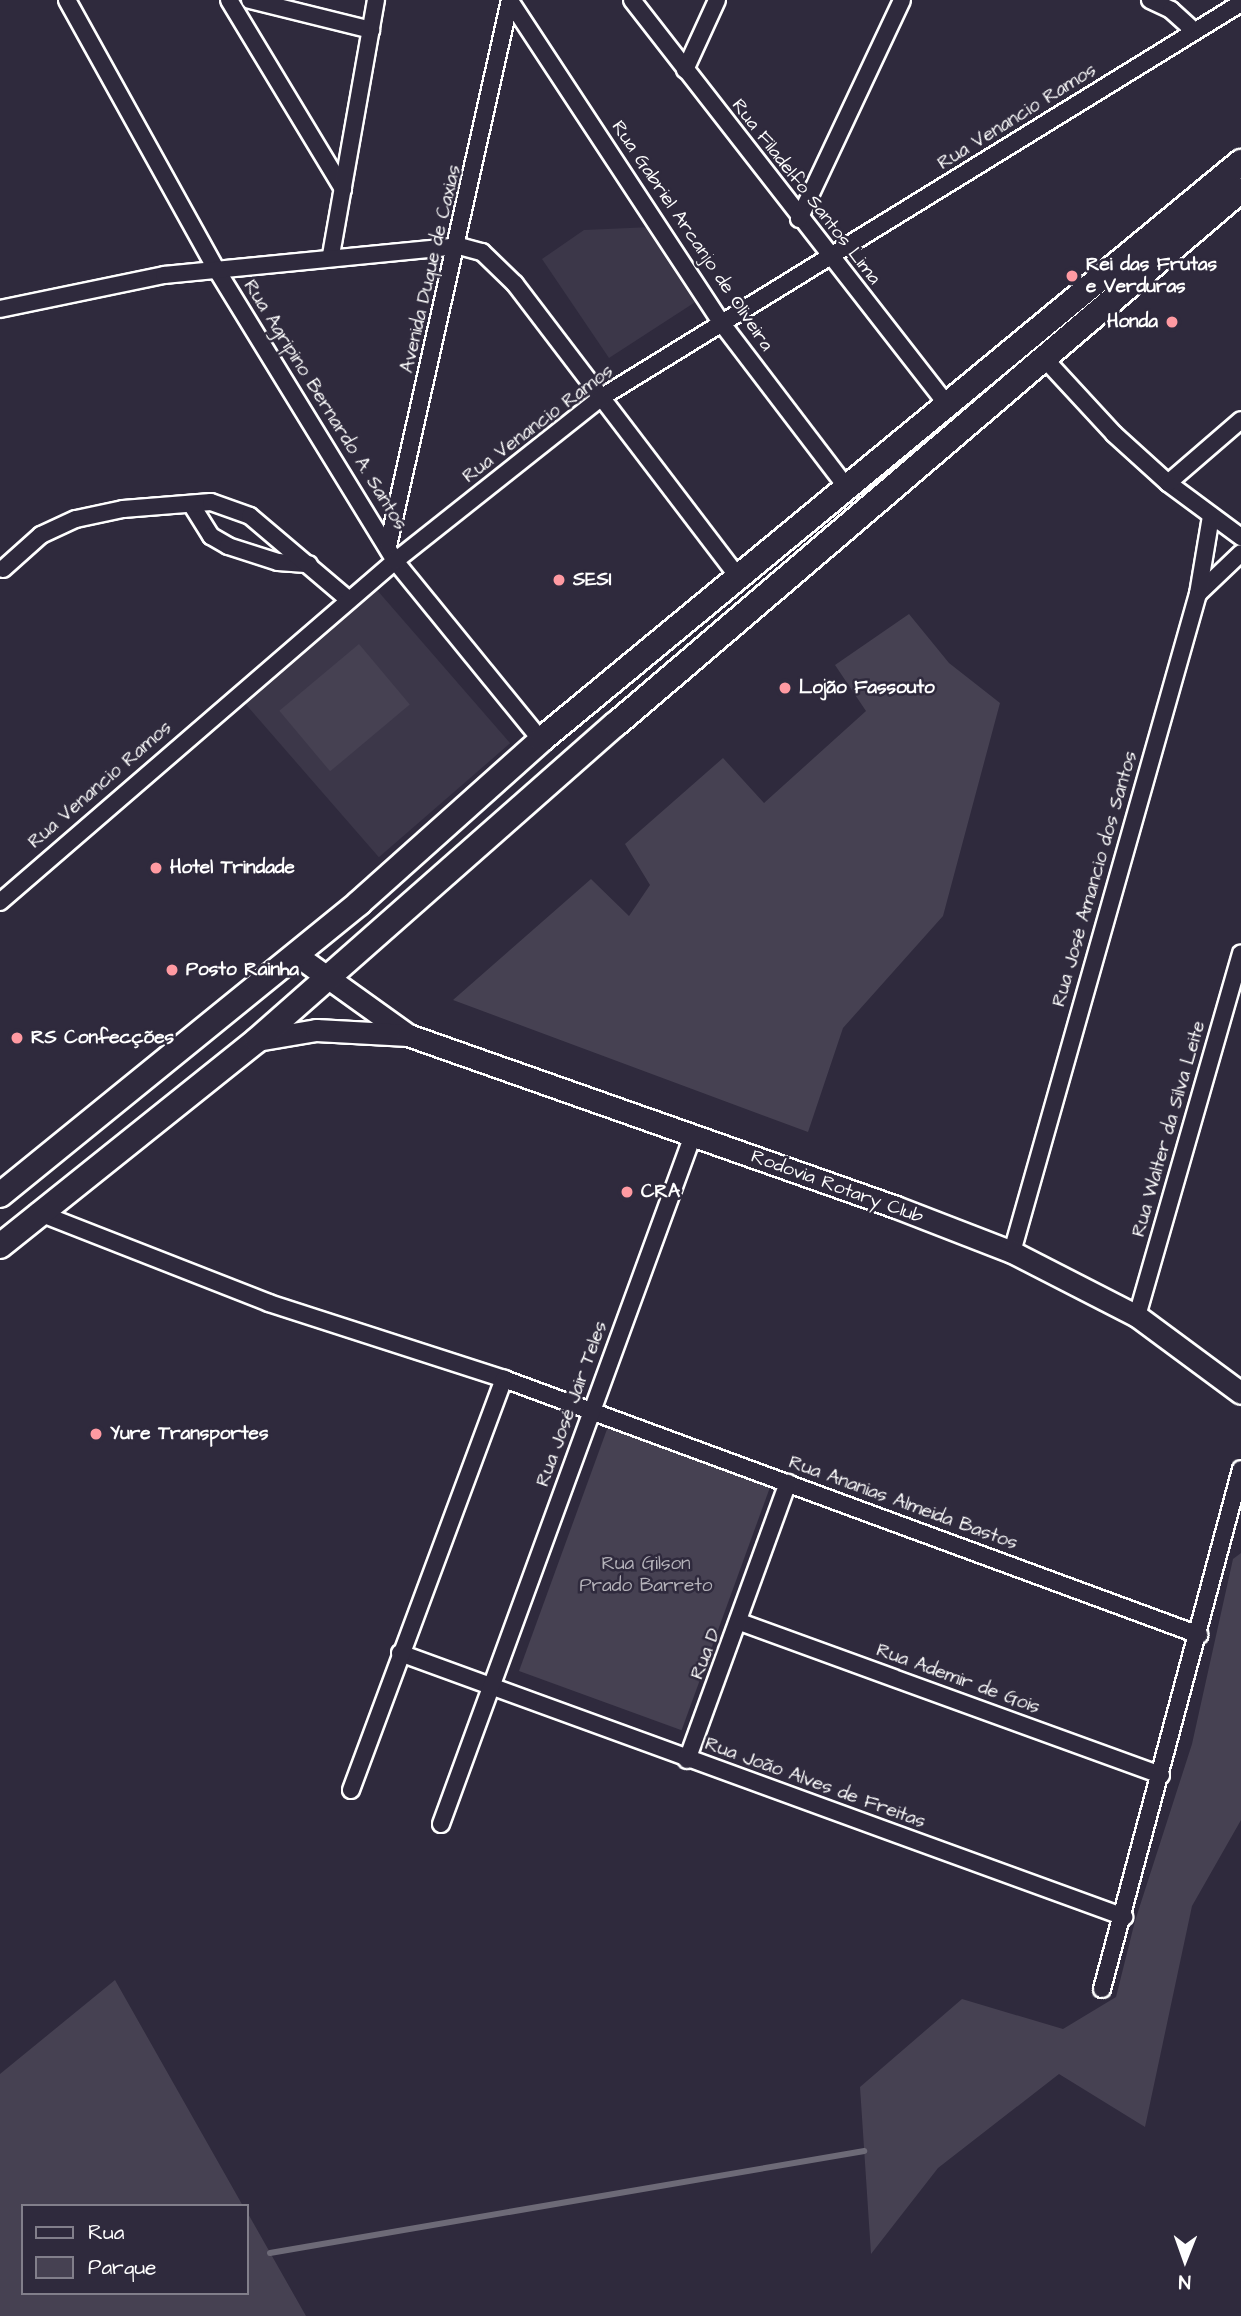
<!DOCTYPE html>
<meta charset="utf-8">
<style>
body{margin:0}
#map{position:relative;width:1241px;height:2316px;overflow:hidden;background:#2f2a3d;font-family:"Architects Daughter",sans-serif}
div>[style]{position:absolute}
.built>*{inset:0;background:#3c3749;transform-origin:0 0}
.green>*{inset:0;background:#464152;transform-origin:0 0}
.stream>*{height:6px;margin:-3px;padding:0 3px;transform-origin:3px;border-radius:3px;background:#6d6a77}
.roads{filter:drop-shadow(2px 0 #fff) drop-shadow(-2px 0 #fff) drop-shadow(0 2px #fff) drop-shadow(0 -2px #fff)}
.street>*{height:16px;margin:-8px;padding:0 8px;transform-origin:8px;border-radius:8px;background:#2f2a3d}
.secondary>*{height:21px;margin:-10.5px;padding:0 10.5px;transform-origin:10.5px;border-radius:10.5px;background:#2f2a3d}
.primary>*{height:24px;margin:-12px;padding:0 12px;transform-origin:12px;border-radius:12px;background:#2f2a3d}
.dots>*{width:19px;height:19px;translate:-50% -50%;box-sizing:border-box;border:4px solid #2f2a3d;border-radius:50%}
span{translate:-50% -50%;white-space:nowrap;text-align:center;line-height:1.15;-webkit-text-stroke:5px #2f2a3d;paint-order:stroke}
.street-label{font-size:19px;color:#fff}
.poi-label{font-size:19px;color:#fff;font-weight:700}
.left{translate:0 -50%;text-align:left}
.right{translate:-100% -50%;text-align:right}
.park-label{font-size:19px;color:#b5b3ba}
.legend{position:absolute;left:21px;top:2204px;width:228px;height:91px;box-sizing:border-box;background:#2f2a3d;border:2px solid #827f8b;margin:0;padding:9px 12px;list-style:none;font-size:21px;color:#fff}
.legend li{display:flex;align-items:center;gap:14px;height:35px}
.legend b{width:35px;border:2px solid #827f8b}
.north{position:absolute;left:1150px;top:2225px;width:70px;height:70px;-webkit-text-stroke:5px #2f2a3d;paint-order:stroke;rotate:181deg;font-size:19px;font-weight:700;line-height:28px;text-align:center;color:#fff}
.north::after{content:'';display:block;margin:auto;width:24px;height:32px;background:#fff;clip-path:polygon(50% 0,100% 100%,50% 72%,0 100%)}
</style>
<div id="map">
<div class="built">
<div style="clip-path:polygon(652px 227px,700px 299px,609px 358px,542px 259px,584px 230px)"></div>
<div style="left:377px;top:590px;width:203px;height:174px;rotate:49deg"></div>
</div>
<div class="green">
<div style="clip-path:polygon(909px 614px,949px 663px,1000px 703px,943px 916px,843px 1028px,808px 1132px,453px 1000px,591px 879px,629px 916px,650px 885px,625px 844px,723px 758px,764px 803px,866px 711px,835px 665px)"></div>
<div style="left:359px;top:644px;width:79px;height:104px;rotate:50deg"></div>
<div style="left:610px;top:1421px;width:173px;height:266px;rotate:20deg"></div>
<div style="clip-path:polygon(1241px 1553px,1241px 1820px,1192px 1906px,1145px 2127px,1059px 2074px,938px 2168px,871px 2254px,860px 2087px,962px 1999px,1063px 2029px,1116px 1997px,1135px 1921px,1192px 1744px,1233px 1559px)"></div>
<div style="clip-path:polygon(115px 1980px,243px 2206px,23px 2206px,23px 2293px,247px 2293px,247px 2212px,306px 2316px,0 2316px,0 2074px)"></div>
</div>
<div class="stream">
<div style="left:270px;top:2253px;width:603px;rotate:-9.74deg"></div>
</div>
<div class="roads">
<div class="street">
<div style="left:67px;top:0;width:311px;rotate:61deg"></div>
<div style="left:218px;top:272px;width:339px;rotate:58.5deg"></div>
<div style="left:395px;top:561px;width:231px;rotate:50.8deg"></div>
<div style="left:229px;top:0;width:221px;rotate:58.9deg"></div>
<div style="left:250px;top:0;width:125px;rotate:13.9deg"></div>
<div style="left:632px;top:0;width:516px;rotate:52.09deg"></div>
<div style="left:1150px;top:0;width:23px;rotate:25deg"></div>
<div style="left:1171px;top:10px;width:30px;rotate:42deg"></div>
<div style="left:510px;top:1px;width:388px;rotate:56.7deg"></div>
<div style="left:723px;top:325px;width:206px;rotate:52.7deg"></div>
<div style="left:685px;top:70px;width:77px;rotate:-65.4deg"></div>
<div style="left:799px;top:219px;width:242px;rotate:-64.8deg"></div>
<div style="left:331px;top:255px;width:259px;rotate:-80deg"></div>
<div style="left:0;top:309px;width:167px;rotate:-11.7deg"></div>
<div style="left:164px;top:275px;width:296px;rotate:-5.6deg"></div>
<div style="left:459px;top:246px;width:24px;rotate:15deg"></div>
<div style="left:482px;top:252px;width:46px;rotate:44.1deg"></div>
<div style="left:515px;top:284px;width:371px;rotate:52.7deg"></div>
<div style="left:1043px;top:357px;width:105px;rotate:47.3deg"></div>
<div style="left:1114px;top:434px;width:73px;rotate:42.2deg"></div>
<div style="left:1168px;top:483px;width:91px;rotate:36.5deg"></div>
<div style="left:1168px;top:483px;width:96px;rotate:-40.8deg"></div>
<div style="left:191px;top:504px;width:38px;rotate:58deg"></div>
<div style="left:211px;top:536px;width:20px;rotate:30deg"></div>
<div style="left:228px;top:546px;width:52px;rotate:17.7deg"></div>
<div style="left:278px;top:562px;width:31px;rotate:4deg"></div>
<div style="left:388px;top:546px;width:559px;rotate:-77.4deg"></div>
<div style="left:3px;top:569px;width:51px;rotate:-41.8deg"></div>
<div style="left:41px;top:535px;width:38px;rotate:-25deg"></div>
<div style="left:76px;top:519px;width:48px;rotate:-12deg"></div>
<div style="left:123px;top:509px;width:88px;rotate:-4.5deg"></div>
<div style="left:211px;top:502px;width:41px;rotate:19.7deg"></div>
<div style="left:250px;top:516px;width:130px;rotate:40.3deg"></div>
<div style="left:1198px;top:594px;width:59px;rotate:-43.6deg"></div>
<div style="left:0;top:902px;width:522px;rotate:-40.8deg"></div>
<div style="left:395px;top:561px;width:264px;rotate:-38.4deg"></div>
<div style="left:602px;top:397px;width:751px;rotate:-31.66deg"></div>
<div style="left:37px;top:1212px;width:249px;rotate:21.4deg"></div>
<div style="left:269px;top:1303px;width:247px;rotate:17.9deg"></div>
<div style="left:504px;top:1379px;width:741px;rotate:20.22deg"></div>
<div style="left:1012px;top:1252px;width:684px;rotate:-74.22deg"></div>
<div style="left:1198px;top:594px;width:79px;rotate:-80.5deg"></div>
<div style="left:1137px;top:1316px;width:377px;rotate:-74deg"></div>
<div style="left:740px;top:1622px;width:448px;rotate:20deg"></div>
<div style="left:400px;top:1653px;width:771px;rotate:20.03deg"></div>
<div style="left:687px;top:1760px;width:295px;rotate:-70deg"></div>
<div style="left:351px;top:1790px;width:439px;rotate:-69.6deg"></div>
<div style="left:441px;top:1824px;width:734px;rotate:-69.91deg"></div>
<div style="left:1102px;top:1989px;width:538px;rotate:-75.03deg"></div>
</div>
<div class="secondary">
<div style="left:295px;top:954px;width:139px;rotate:35.6deg"></div>
<div style="left:257px;top:1040px;width:60px;rotate:-9.6deg"></div>
<div style="left:316px;top:1030px;width:92px;rotate:3.1deg"></div>
<div style="left:408px;top:1035px;width:517px;rotate:19.42deg"></div>
<div style="left:896px;top:1207px;width:124px;rotate:21.2deg"></div>
<div style="left:1012px;top:1252px;width:140px;rotate:27.1deg"></div>
<div style="left:1137px;top:1316px;width:129px;rotate:36.5deg"></div>
</div>
<div class="primary">
<div style="left:0;top:1195px;width:463px;rotate:-39.1deg"></div>
<div style="left:359px;top:903px;width:244px;rotate:-41.8deg"></div>
<div style="left:541px;top:740px;width:908px;rotate:-39.55deg"></div>
<div style="left:0;top:1246px;width:329px;rotate:-38.7deg"></div>
<div style="left:257px;top:1040px;width:478px;rotate:-41.4deg"></div>
<div style="left:616px;top:724px;width:822px;rotate:-40.51deg"></div>
</div>
</div>
<div class="dots">
<div style="left:1072px;top:276px;background:#ff9aa2"></div>
<div style="left:1172px;top:322px;background:#ff9aa2"></div>
<div style="left:559px;top:580px;background:#ff9aa2"></div>
<div style="left:785px;top:688px;background:#ff9aa2"></div>
<div style="left:156px;top:868px;background:#ff9aa2"></div>
<div style="left:172px;top:970px;background:#ff9aa2"></div>
<div style="left:17px;top:1038px;background:#ff9aa2"></div>
<div style="left:627px;top:1192px;background:#ff9aa2"></div>
<div style="left:96px;top:1434px;background:#ff9aa2"></div>
</div>
<div class="street-label">
<span style="left:1017px;top:117px;rotate:-32deg">Rua Venancio Ramos</span>
<span style="left:806px;top:192px;rotate:52deg">Rua Filadelfo Santos Lima</span>
<span style="left:692px;top:236px;rotate:56deg">Rua Gabriel Arcanjo de Oliveira</span>
<span style="left:431px;top:269px;rotate:-77deg">Avenida Duque de Caxias</span>
<span style="left:325px;top:405px;rotate:58deg">Rua Agripino Bernardo A. Santos</span>
<span style="left:538px;top:424px;rotate:-37deg">Rua Venancio Ramos</span>
<span style="left:100px;top:785px;rotate:-41deg">Rua Venancio Ramos</span>
<span style="left:1095px;top:879px;rotate:-74deg">Rua José Amancio dos Santos</span>
<span style="left:1169px;top:1129px;rotate:-74deg">Rua Walter da Silva Leite</span>
<span style="left:837px;top:1187px;rotate:20deg">Rodovia Rotary Club</span>
<span style="left:572px;top:1404px;rotate:-70deg">Rua José Jair Teles</span>
<span style="left:903px;top:1503px;rotate:20deg">Rua Ananias Almeida Bastos</span>
<span style="left:706px;top:1654px;rotate:-69deg">Rua D</span>
<span style="left:958px;top:1679px;rotate:20deg">Rua Ademir de Gois</span>
<span style="left:815px;top:1783px;rotate:20deg">Rua João Alves de Freitas</span>
</div>
<div class="poi-label">
<span class="left" style="left:1086px;top:276px">Rei das Frutas<br>e Verduras</span>
<span class="right" style="left:1158px;top:322px">Honda</span>
<span class="left" style="left:573px;top:580px">SESI</span>
<span class="left" style="left:799px;top:688px">Lojão Fassouto</span>
<span class="left" style="left:170px;top:868px">Hotel Trindade</span>
<span class="left" style="left:186px;top:970px">Posto Rainha</span>
<span class="left" style="left:31px;top:1038px">RS Confecções</span>
<span class="left" style="left:641px;top:1192px">CRA</span>
<span class="left" style="left:110px;top:1434px">Yure Transportes</span>
</div>
<div class="park-label">
<span style="left:646px;top:1575px">Rua Gilson<br>Prado Barreto</span>
</div>
<ul class="legend">
<li><b style="height:9px;background:#2f2a3d"></b>Rua</li>
<li><b style="height:19px;background:#464152"></b>Parque</li>
</ul>
<div class="north">N</div>
</div>
